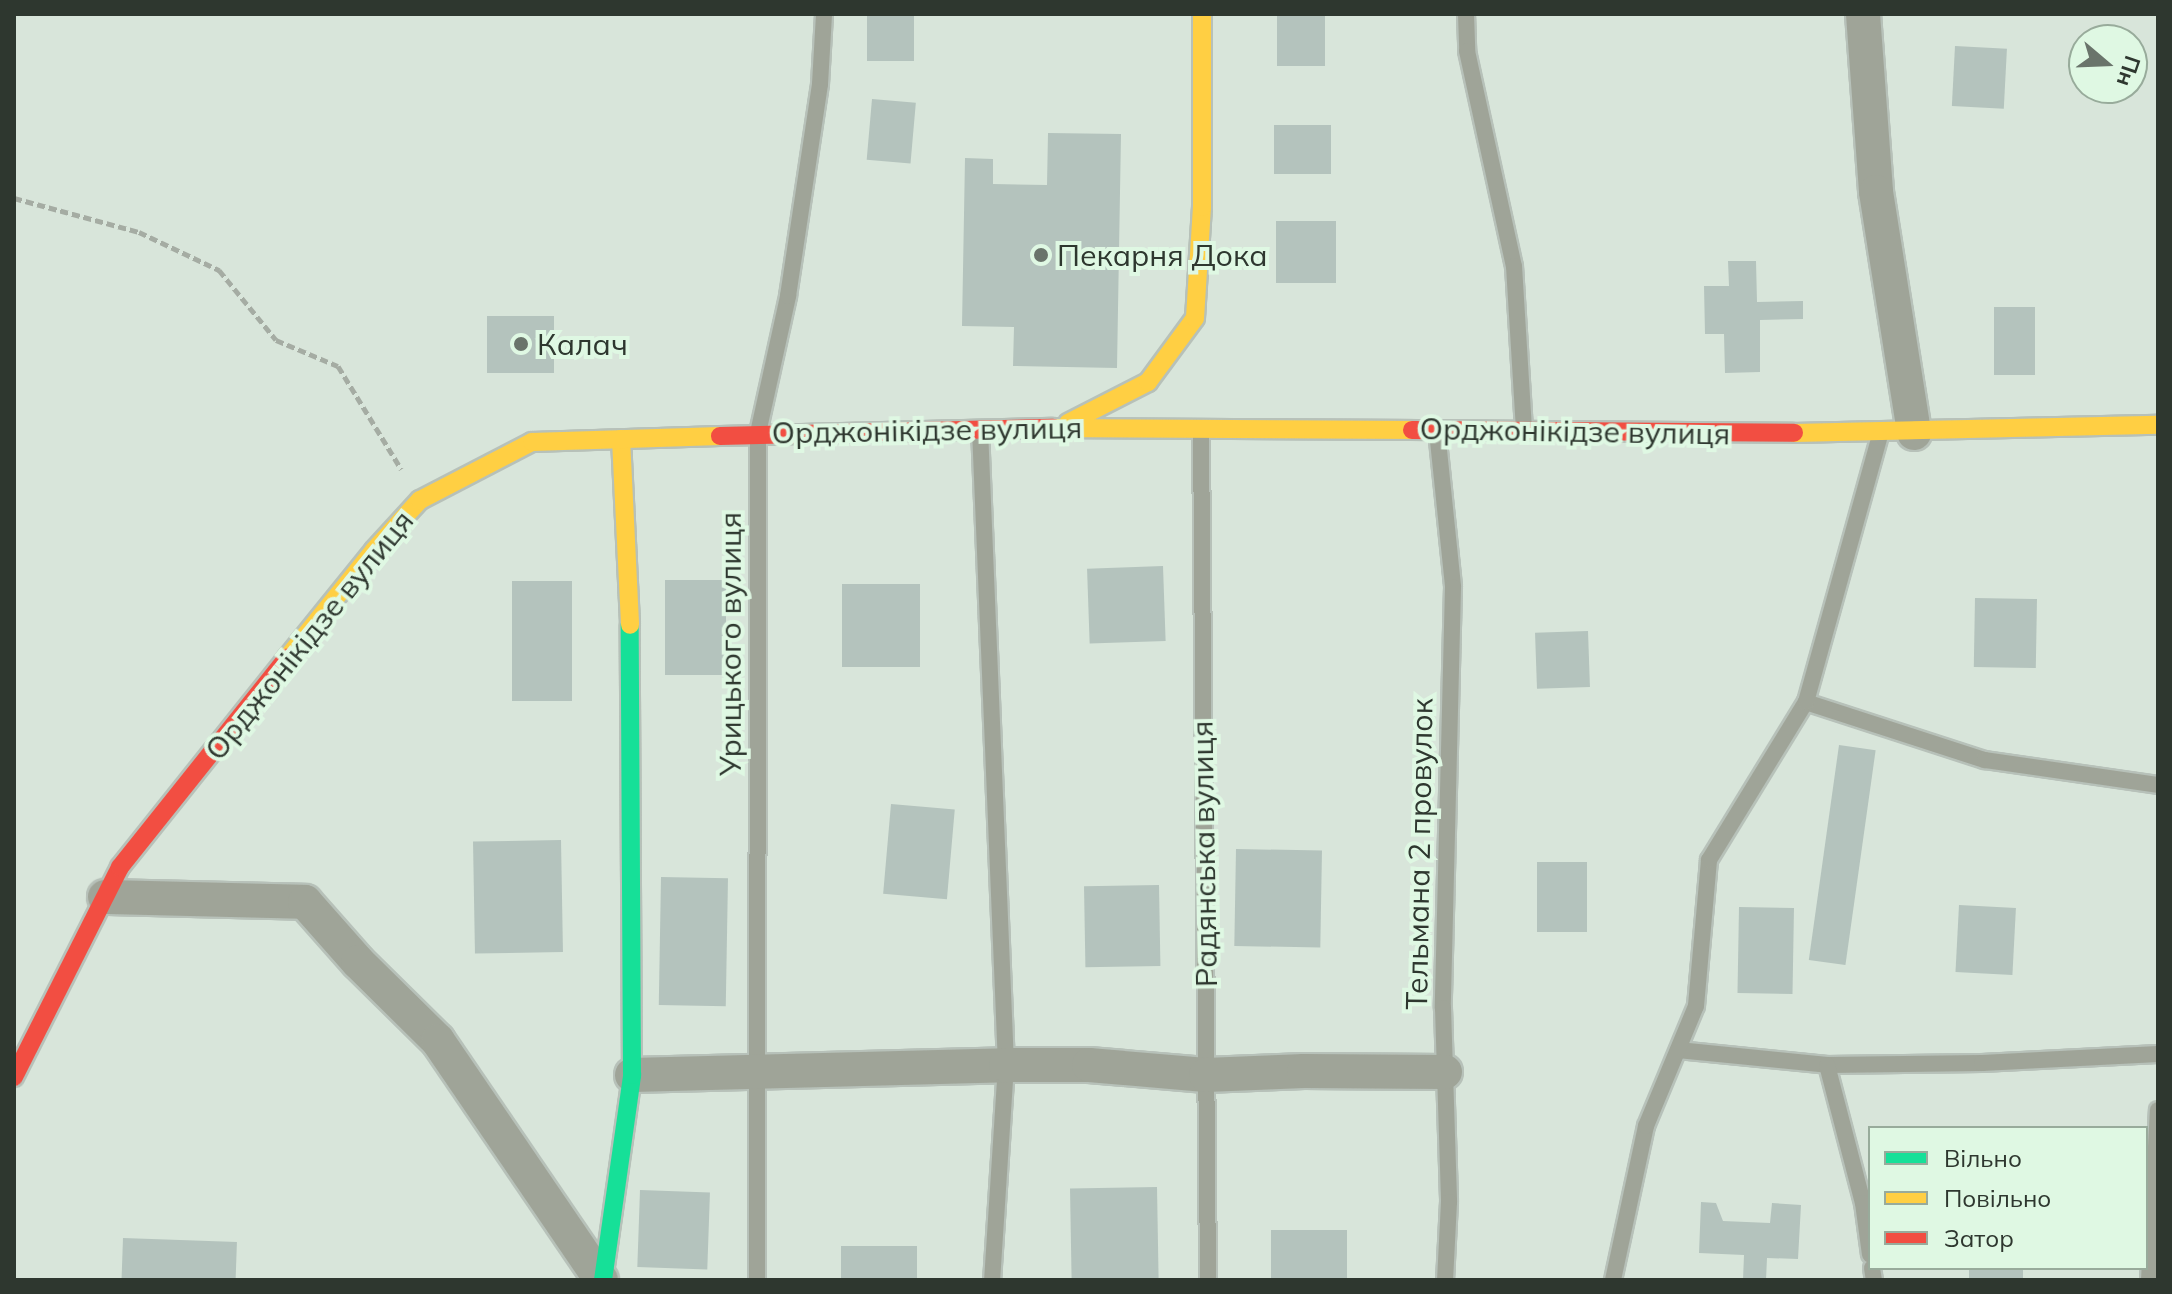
<!DOCTYPE html>
<meta charset="utf-8">
<style>
body{margin:0}
#map{position:relative;width:2172px;height:1294px;overflow:hidden;background:#d8e5da;font-family:Mulish,sans-serif}
div>[style]{position:absolute}
.building>*{inset:0;background:#b4c3bd;transform-origin:0 0}
.path>*{height:5px;margin-top:-2.5px;transform-origin:0;background:repeating-linear-gradient(90deg,#a5aca3 0 8px,transparent 0 12px)}
.roads{filter:drop-shadow(2px 0 #b7c1b9) drop-shadow(-2px 0 #b7c1b9) drop-shadow(0 2px #b7c1b9) drop-shadow(0 -2px #b7c1b9)}
.lane>*{height:16px;margin:-8px;padding:0 8px;transform-origin:8px;border-radius:8px;background:#9fa498}
.street>*{height:34px;margin:-17px;padding:0 17px;transform-origin:17px;border-radius:17px;background:#9fa498}
.fast>*{height:18px;margin:-9px;padding:0 9px;transform-origin:9px;border-radius:9px;background:#16e098}
.slow>*{height:18px;margin:-9px;padding:0 9px;transform-origin:9px;border-radius:9px;background:#ffcf43}
.jam>*{height:18px;margin:-9px;padding:0 9px;transform-origin:9px;border-radius:9px;background:#f24e42}
.dots>*{width:22px;height:22px;translate:-50% -50%;box-sizing:border-box;border:4px solid #dff8e3;border-radius:50%}
span{translate:-50% -50%;white-space:nowrap;text-align:center;line-height:1.15;-webkit-text-stroke:8px #dff8e3;paint-order:stroke}
.poi-label{font-size:30px;color:#2e372f}
.left{translate:0 -50%;text-align:left}
.street-label{font-size:30px;color:#2e372f}
.frame{position:absolute;inset:0;border:16px solid #2e372f;pointer-events:none}
.legend{position:absolute;left:1868px;top:1126px;width:280px;height:144px;box-sizing:border-box;background:#dff8e3;border:2px solid #98ab9b;margin:0;padding:10px 14px;list-style:none;font-size:24px;color:#2e372f}
.legend li{display:flex;align-items:center;gap:16px;height:40px}
.legend b{width:40px;border:2px solid #98ab9b}
.north{position:absolute;left:2068px;top:24px;width:80px;height:80px;box-sizing:border-box;background:#dff8e3;border:2px solid #98ab9b;border-radius:50%;rotate:109deg;font-size:22px;font-weight:700;line-height:32px;text-align:center;color:#2e372f}
.north::after{content:'';display:block;margin:auto;width:28px;height:36px;background:#6a746b;clip-path:polygon(50% 0,100% 100%,50% 72%,0 100%)}
</style>
<div id="map">
<div class="building">
<div style="left:1277px;top:14px;width:48px;height:52px"></div>
<div style="left:867px;top:15px;width:47px;height:46px"></div>
<div style="left:1955px;top:46px;width:52px;height:60px;rotate:3deg"></div>
<div style="left:872px;top:99px;width:44px;height:61px;rotate:5deg"></div>
<div style="left:1274px;top:125px;width:57px;height:49px"></div>
<div style="clip-path:polygon(1048px 133px,1121px 134px,1117px 368px,1013px 366px,1014px 327px,962px 326px,965px 158px,993px 159px,993px 184px,1047px 185px)"></div>
<div style="left:1276px;top:221px;width:60px;height:62px"></div>
<div style="clip-path:polygon(1728px 261px,1756px 261px,1757px 302px,1803px 301px,1803px 319px,1760px 320px,1760px 372px,1725px 373px,1724px 334px,1705px 334px,1704px 286px,1729px 286px)"></div>
<div style="left:1994px;top:307px;width:41px;height:68px"></div>
<div style="left:487px;top:316px;width:67px;height:57px"></div>
<div style="left:1163px;top:566px;width:75px;height:76px;rotate:88deg"></div>
<div style="left:665px;top:580px;width:61px;height:95px"></div>
<div style="left:512px;top:581px;width:60px;height:120px"></div>
<div style="left:842px;top:584px;width:78px;height:83px"></div>
<div style="left:1975px;top:598px;width:62px;height:69px;rotate:1deg"></div>
<div style="left:1588px;top:631px;width:56px;height:53px;rotate:88deg"></div>
<div style="left:1839px;top:745px;width:37px;height:217px;rotate:8deg"></div>
<div style="left:891px;top:804px;width:64px;height:90px;rotate:5deg"></div>
<div style="left:561px;top:840px;width:112px;height:88px;rotate:89deg"></div>
<div style="left:1236px;top:849px;width:86px;height:97px;rotate:1deg"></div>
<div style="left:1537px;top:862px;width:50px;height:70px"></div>
<div style="left:661px;top:877px;width:67px;height:128px;rotate:1deg"></div>
<div style="left:1159px;top:885px;width:81px;height:75px;rotate:89deg"></div>
<div style="left:1959px;top:905px;width:57px;height:67px;rotate:3deg"></div>
<div style="left:1739px;top:907px;width:55px;height:86px;rotate:1deg"></div>
<div style="left:1157px;top:1187px;width:91px;height:87px;rotate:89deg"></div>
<div style="left:640px;top:1190px;width:70px;height:77px;rotate:2deg"></div>
<div style="clip-path:polygon(1701px 1202px,1716px 1203px,1723px 1221px,1770px 1223px,1772px 1203px,1801px 1205px,1798px 1259px,1767px 1258px,1766px 1280px,1743px 1280px,1744px 1255px,1699px 1253px)"></div>
<div style="left:1271px;top:1230px;width:76px;height:50px"></div>
<div style="left:123px;top:1238px;width:114px;height:42px;rotate:2deg"></div>
<div style="left:841px;top:1246px;width:76px;height:34px"></div>
<div style="left:1969px;top:1268px;width:54px;height:12px"></div>
</div>
<div class="path">
<div style="left:14px;top:198px;width:130px;rotate:15.2deg"></div>
<div style="left:139px;top:232px;width:89px;rotate:25.4deg"></div>
<div style="left:219px;top:270px;width:90px;rotate:50.8deg"></div>
<div style="left:276px;top:340px;width:67px;rotate:22.8deg"></div>
<div style="left:338px;top:366px;width:121px;rotate:58.5deg"></div>
</div>
<div class="roads">
<div class="lane">
<div style="left:1466px;top:14px;width:37px;rotate:88deg"></div>
<div style="left:1467px;top:51px;width:220px;rotate:77.7deg"></div>
<div style="left:1514px;top:266px;width:165px;rotate:86.5deg"></div>
<div style="left:980px;top:429px;width:637px;rotate:87.66deg"></div>
<div style="left:1006px;top:1065px;width:215px;rotate:93.7deg"></div>
<div style="left:1201px;top:429px;width:851px;rotate:89.53deg"></div>
<div style="left:1437px;top:431px;width:157px;rotate:84.1deg"></div>
<div style="left:1453px;top:587px;width:421px;rotate:91.4deg"></div>
<div style="left:1443px;top:1008px;width:194px;rotate:88.2deg"></div>
<div style="left:1449px;top:1202px;width:78px;rotate:92.9deg"></div>
<div style="left:1806px;top:702px;width:188px;rotate:18deg"></div>
<div style="left:1985px;top:760px;width:175px;rotate:8.2deg"></div>
<div style="left:1678px;top:1050px;width:150px;rotate:5.7deg"></div>
<div style="left:1827px;top:1065px;width:155px;rotate:-0.7deg"></div>
<div style="left:1982px;top:1063px;width:176px;rotate:-2.9deg"></div>
<div style="left:1827px;top:1065px;width:143px;rotate:75.4deg"></div>
<div style="left:1863px;top:1203px;width:52px;rotate:82.3deg"></div>
<div style="left:1872px;top:1268px;width:12px;rotate:81deg"></div>
<div style="left:757px;top:1280px;width:847px;rotate:-89.93deg"></div>
<div style="left:758px;top:433px;width:140px;rotate:-77.6deg"></div>
<div style="left:788px;top:296px;width:214px;rotate:-81.4deg"></div>
<div style="left:820px;top:84px;width:70px;rotate:-86.7deg"></div>
<div style="left:1613px;top:1280px;width:157px;rotate:-77.9deg"></div>
<div style="left:1646px;top:1126px;width:130px;rotate:-67.4deg"></div>
<div style="left:1696px;top:1006px;width:147px;rotate:-84.9deg"></div>
<div style="left:1709px;top:860px;width:185px;rotate:-58.5deg"></div>
<div style="left:1806px;top:702px;width:276px;rotate:-74.5deg"></div>
<div style="left:2149px;top:1280px;width:170px;rotate:-87deg"></div>
</div>
<div class="street">
<div style="left:1863px;top:14px;width:178px;rotate:85.8deg"></div>
<div style="left:1876px;top:192px;width:244px;rotate:81deg"></div>
<div style="left:105px;top:897px;width:200px;rotate:1.4deg"></div>
<div style="left:305px;top:902px;width:80px;rotate:48.5deg"></div>
<div style="left:358px;top:962px;width:112px;rotate:44.6deg"></div>
<div style="left:438px;top:1041px;width:289px;rotate:55.7deg"></div>
<div style="left:632px;top:1075px;width:374px;rotate:-1.5deg"></div>
<div style="left:1006px;top:1065px;width:83px"></div>
<div style="left:1089px;top:1065px;width:117px;rotate:4.9deg"></div>
<div style="left:1206px;top:1075px;width:98px;rotate:-2.3deg"></div>
<div style="left:1304px;top:1071px;width:141px;rotate:0.4deg"></div>
</div>
<div class="fast">
<div style="left:603px;top:1280px;width:207px;rotate:-81.9deg"></div>
<div style="left:632px;top:1075px;width:450px;rotate:-90.3deg"></div>
</div>
<div class="slow">
<div style="left:1068px;top:423px;width:90px;rotate:-27.1deg"></div>
<div style="left:1148px;top:382px;width:79px;rotate:-53.7deg"></div>
<div style="left:1195px;top:318px;width:111px;rotate:-86.4deg"></div>
<div style="left:1202px;top:207px;width:193px;rotate:-90deg"></div>
<div style="left:1053px;top:428px;width:359px;rotate:0.3deg"></div>
<div style="left:1794px;top:433px;width:364px;rotate:-1.3deg"></div>
<div style="left:621px;top:439px;width:186px;rotate:87.2deg"></div>
<div style="left:287px;top:658px;width:139px;rotate:-51.1deg"></div>
<div style="left:374px;top:550px;width:68px;rotate:-47.4deg"></div>
<div style="left:420px;top:500px;width:126px;rotate:-27.4deg"></div>
<div style="left:532px;top:442px;width:188px;rotate:-1.8deg"></div>
</div>
<div class="jam">
<div style="left:1412px;top:430px;width:382px;rotate:0.4deg"></div>
<div style="left:720px;top:436px;width:333px;rotate:-1.4deg"></div>
<div style="left:14px;top:1077px;width:235px;rotate:-63.2deg"></div>
<div style="left:120px;top:867px;width:268px;rotate:-51.4deg"></div>
</div>
</div>
<div class="dots">
<div style="left:1041px;top:255px;background:#6a746b"></div>
<div style="left:521px;top:344px;background:#6a746b"></div>
</div>
<div class="poi-label">
<span class="left" style="left:1057px;top:255px">Пекарня Дока</span>
<span class="left" style="left:537px;top:344px">Калач</span>
</div>
<div class="street-label">
<span style="left:927px;top:430px;rotate:-1deg">Орджонікідзе вулиця</span>
<span style="left:1575px;top:431px;rotate:1deg">Орджонікідзе вулиця</span>
<span style="left:309px;top:635px;rotate:-51deg">Орджонікідзе вулиця</span>
<span style="left:730px;top:644px;rotate:-90deg">Урицького вулиця</span>
<span style="left:1204px;top:854px;rotate:-91deg">Радянська вулиця</span>
<span style="left:1419px;top:854px;rotate:-89deg">Тельмана 2 провулок</span>
</div>
<div class="frame"></div>
<ul class="legend">
<li><b style="height:10px;background:#16e098"></b>Вільно</li>
<li><b style="height:10px;background:#ffcf43"></b>Повільно</li>
<li><b style="height:10px;background:#f24e42"></b>Затор</li>
</ul>
<div class="north">Пн</div>
</div>
